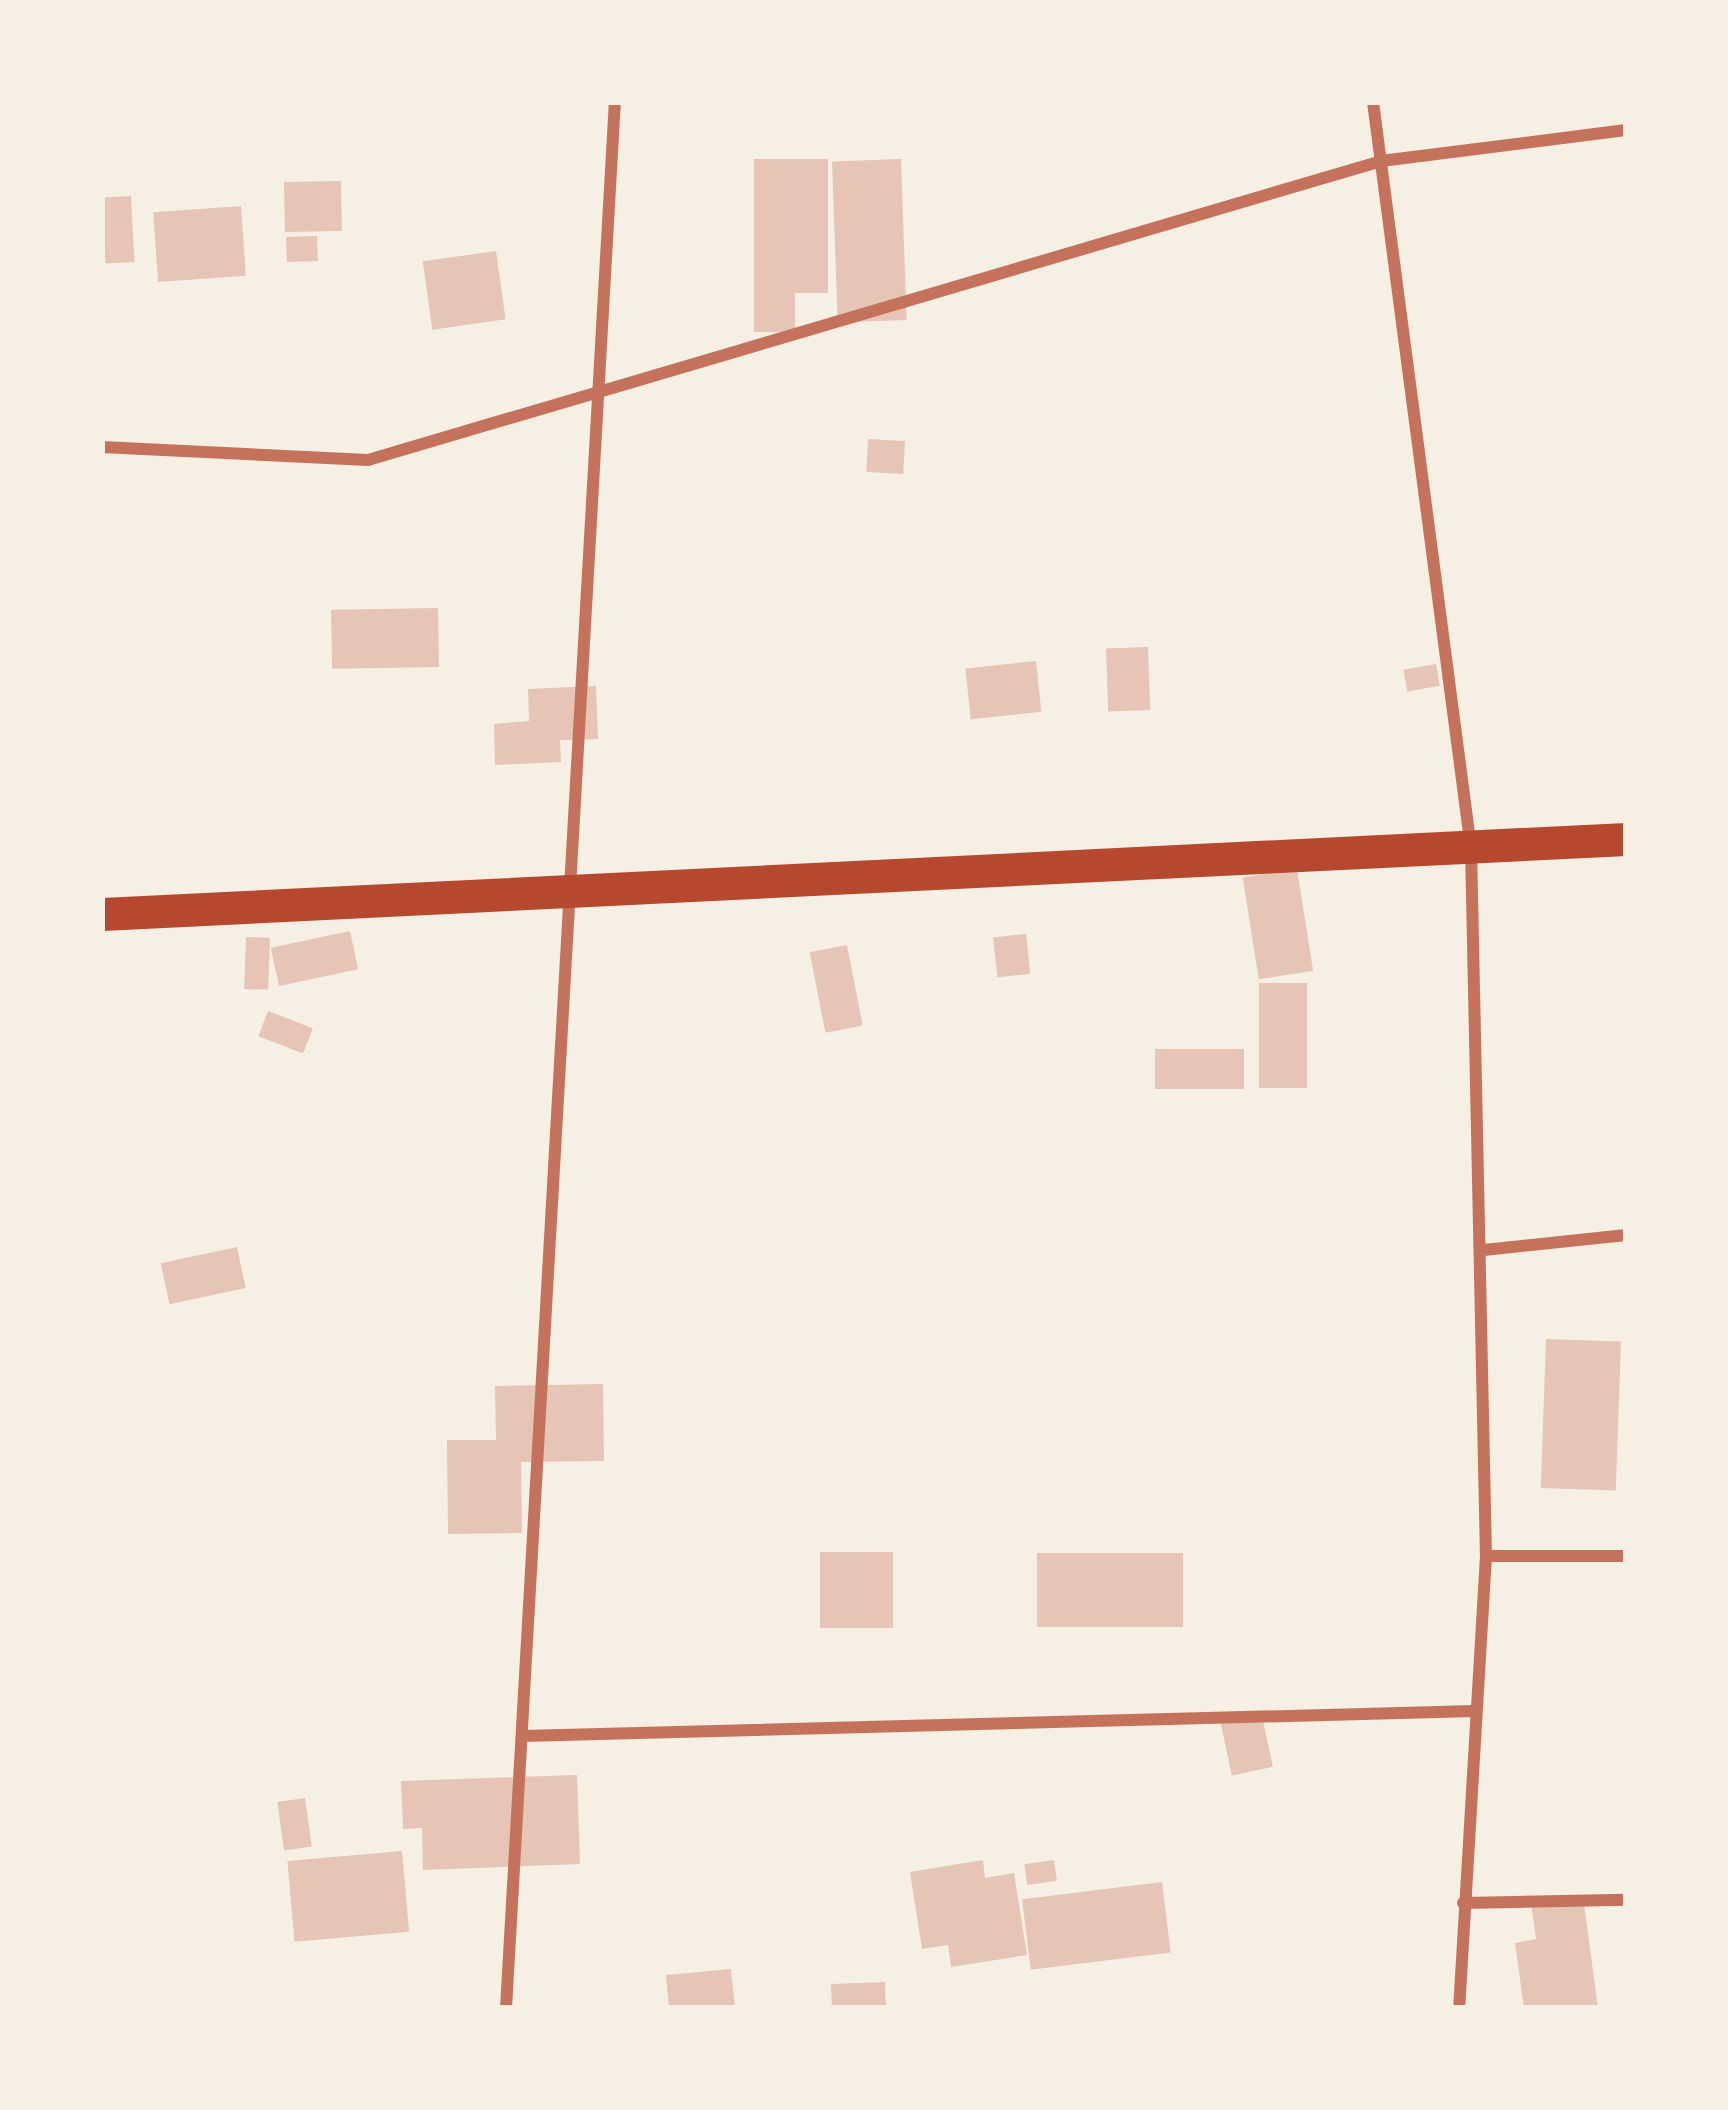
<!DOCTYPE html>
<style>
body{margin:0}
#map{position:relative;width:1728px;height:2110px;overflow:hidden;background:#f6efe4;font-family:Arial,sans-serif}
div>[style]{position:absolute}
.building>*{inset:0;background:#e6c5b7;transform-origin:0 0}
.minor>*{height:12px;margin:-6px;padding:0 6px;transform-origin:6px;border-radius:6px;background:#c5725c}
.trunk>*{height:33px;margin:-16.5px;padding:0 16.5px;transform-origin:16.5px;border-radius:16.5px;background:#b5482f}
span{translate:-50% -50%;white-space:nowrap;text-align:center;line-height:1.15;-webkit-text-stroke:9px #f6efe4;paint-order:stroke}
.frame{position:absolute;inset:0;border:105px solid #f6efe4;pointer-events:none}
</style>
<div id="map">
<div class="building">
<div style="clip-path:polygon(754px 159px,828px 159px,828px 293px,795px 293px,795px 332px,754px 332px)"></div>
<div style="left:901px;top:159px;width:161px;height:69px;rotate:88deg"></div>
<div style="left:341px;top:181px;width:50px;height:57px;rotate:89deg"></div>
<div style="left:131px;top:196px;width:66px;height:29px;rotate:87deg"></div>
<div style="left:241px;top:206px;width:70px;height:88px;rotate:86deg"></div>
<div style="left:317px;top:236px;width:25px;height:31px;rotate:88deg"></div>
<div style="left:496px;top:251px;width:69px;height:74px;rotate:82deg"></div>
<div style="left:868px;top:439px;width:37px;height:33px;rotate:3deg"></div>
<div style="left:438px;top:608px;width:59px;height:107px;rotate:89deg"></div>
<div style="left:1148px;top:647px;width:63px;height:42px;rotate:88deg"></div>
<div style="left:1036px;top:661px;width:51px;height:71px;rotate:84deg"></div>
<div style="left:1436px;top:664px;width:22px;height:33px;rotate:80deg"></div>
<div style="clip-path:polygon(596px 686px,598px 739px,560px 740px,561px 762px,495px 765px,494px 724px,529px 721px,528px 689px)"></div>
<div style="left:1297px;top:869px;width:103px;height:55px;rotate:81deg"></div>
<div style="left:350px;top:931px;width:39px;height:81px;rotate:78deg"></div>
<div style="left:1026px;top:934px;width:40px;height:33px;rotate:84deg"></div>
<div style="left:246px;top:937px;width:24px;height:52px;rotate:2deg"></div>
<div style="left:847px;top:945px;width:82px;height:38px;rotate:79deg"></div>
<div style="left:1259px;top:983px;width:48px;height:105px"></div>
<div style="left:268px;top:1011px;width:48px;height:27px;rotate:21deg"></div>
<div style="left:1244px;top:1049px;width:40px;height:89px;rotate:90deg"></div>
<div style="left:237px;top:1247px;width:42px;height:78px;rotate:78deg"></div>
<div style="left:1546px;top:1339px;width:75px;height:149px;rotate:2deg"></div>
<div style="clip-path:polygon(603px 1384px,604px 1461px,521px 1462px,522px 1533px,448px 1534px,447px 1440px,496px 1440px,495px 1386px)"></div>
<div style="left:820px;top:1552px;width:73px;height:76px"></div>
<div style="left:1183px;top:1553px;width:74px;height:146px;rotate:90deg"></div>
<div style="left:1261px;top:1711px;width:57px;height:42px;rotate:78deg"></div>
<div style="clip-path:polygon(577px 1775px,580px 1864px,423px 1870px,422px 1828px,403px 1829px,401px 1781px)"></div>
<div style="left:305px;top:1798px;width:49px;height:28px;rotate:82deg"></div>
<div style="left:402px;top:1851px;width:81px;height:115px;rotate:85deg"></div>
<div style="clip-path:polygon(983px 1860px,985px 1878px,1014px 1873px,1027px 1955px,951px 1967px,948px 1945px,922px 1949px,910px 1872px)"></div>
<div style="left:1054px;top:1860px;width:21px;height:30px;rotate:82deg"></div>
<div style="left:1162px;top:1882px;width:71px;height:141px;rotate:83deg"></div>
<div style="clip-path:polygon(1583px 1897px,1598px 2008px,1524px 2008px,1515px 1943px,1536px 1939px,1531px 1904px)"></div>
<div style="clip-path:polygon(731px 1969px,735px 2008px,669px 2008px,666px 1975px)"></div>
<div style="left:885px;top:1982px;width:26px;height:54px;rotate:88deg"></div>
</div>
<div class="minor">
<div style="left:1373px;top:102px;width:752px;rotate:82.52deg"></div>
<div style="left:1471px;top:848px;width:708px;rotate:88.79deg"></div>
<div style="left:1486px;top:1556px;width:453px;rotate:93.4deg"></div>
<div style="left:102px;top:447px;width:266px;rotate:2.8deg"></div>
<div style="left:368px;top:460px;width:1056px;rotate:-16.44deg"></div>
<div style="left:1381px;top:161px;width:247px;rotate:-7.2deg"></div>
<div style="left:1484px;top:1250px;width:143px;rotate:-6deg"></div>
<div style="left:1486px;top:1556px;width:140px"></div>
<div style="left:522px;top:1736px;width:953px;rotate:-1.5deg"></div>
<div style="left:1463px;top:1903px;width:163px;rotate:-1.1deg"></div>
<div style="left:506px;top:2008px;width:1909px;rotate:-86.73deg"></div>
</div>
<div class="trunk">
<div style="left:102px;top:914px;width:1526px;rotate:-2.82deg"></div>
</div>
<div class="frame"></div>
</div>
